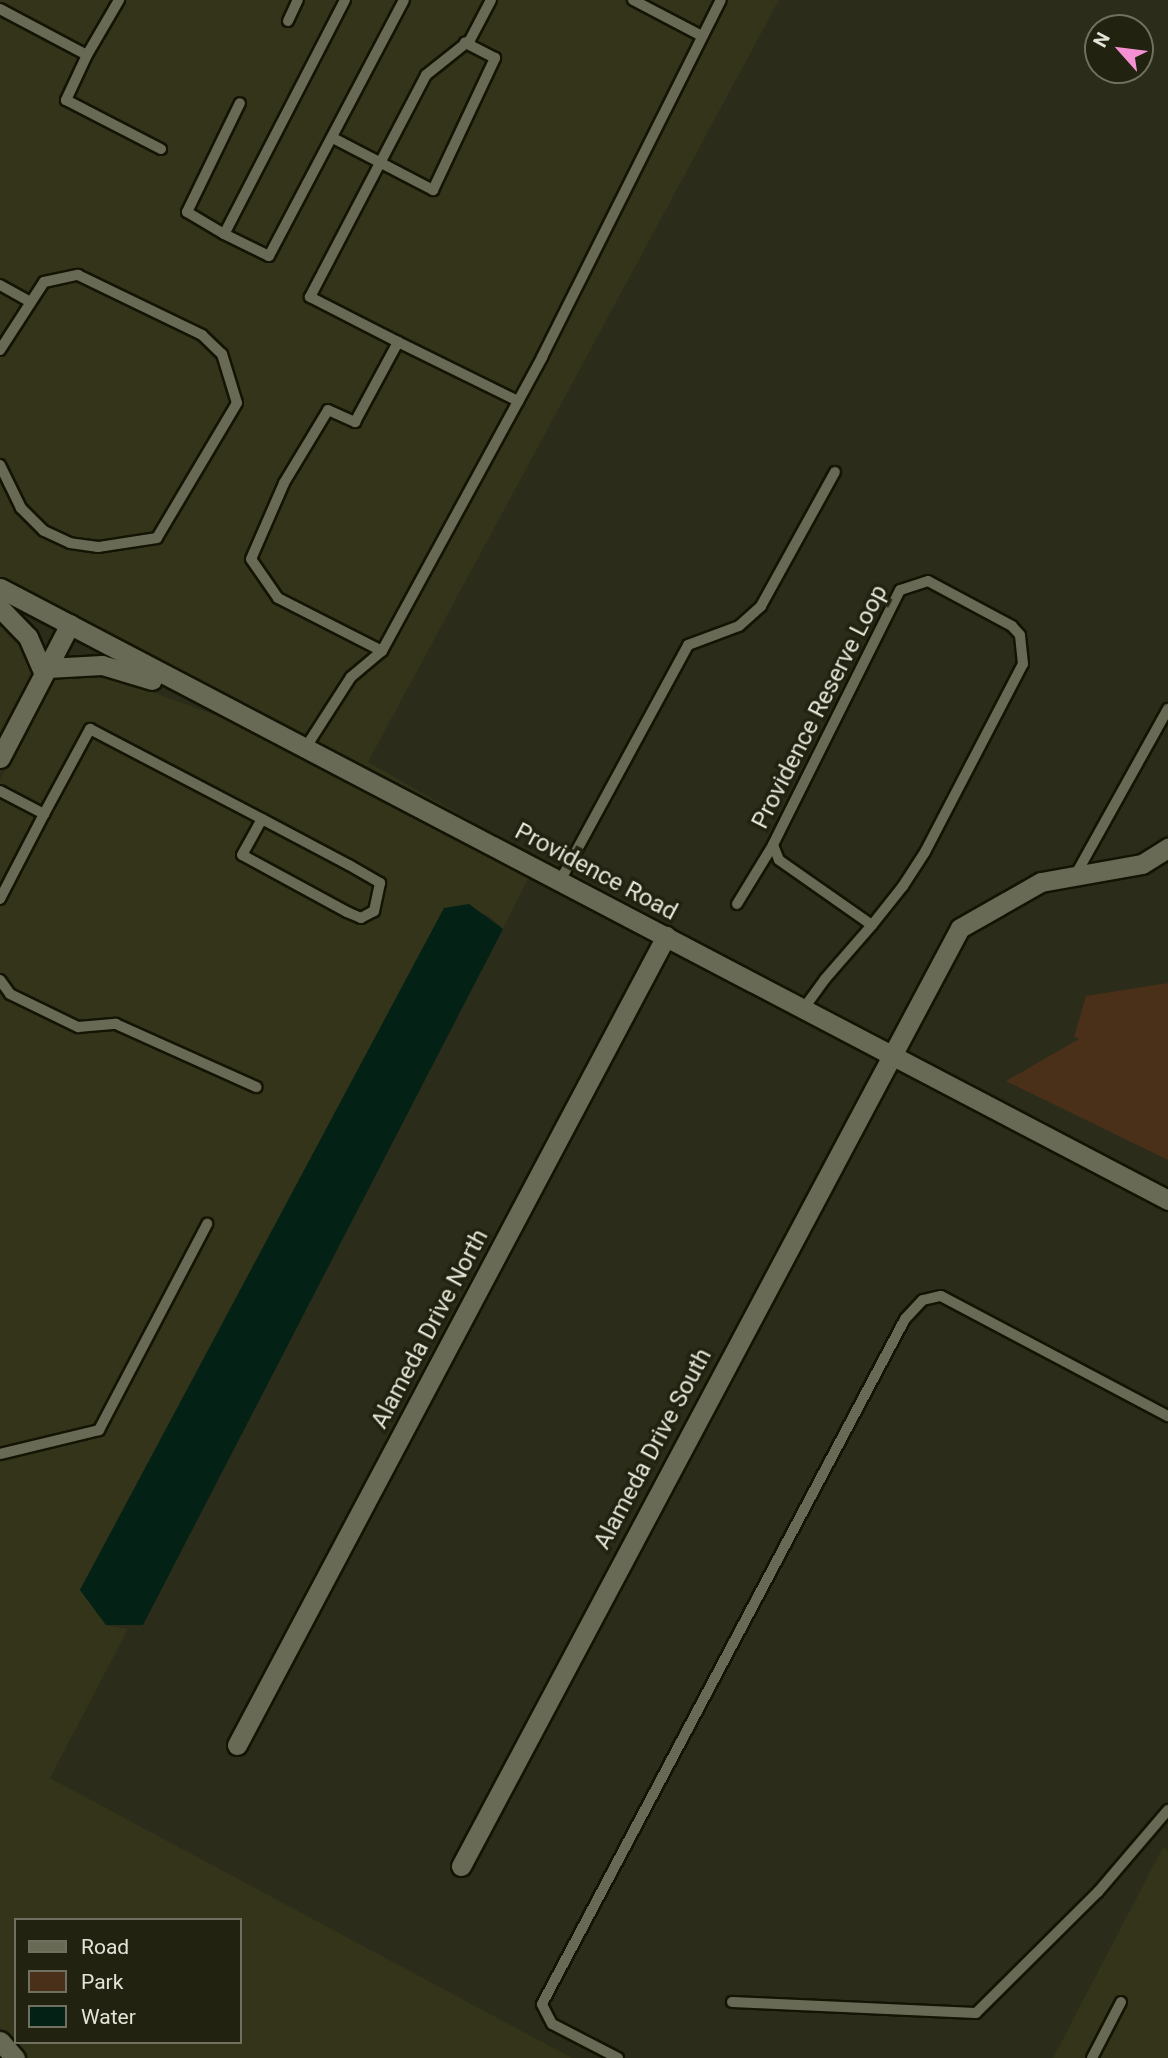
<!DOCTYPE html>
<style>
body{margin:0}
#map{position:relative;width:1168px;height:2058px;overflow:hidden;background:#2b2c19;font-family:Roboto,sans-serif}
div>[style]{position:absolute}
.built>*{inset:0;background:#34341b}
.green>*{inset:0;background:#4a2f19}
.water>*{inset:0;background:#042115}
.roads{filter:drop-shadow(2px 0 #131403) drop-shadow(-2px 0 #131403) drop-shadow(0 2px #131403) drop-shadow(0 -2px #131403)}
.service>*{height:10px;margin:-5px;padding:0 5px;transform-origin:5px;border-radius:5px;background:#686a55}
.minor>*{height:19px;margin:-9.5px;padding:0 9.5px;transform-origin:9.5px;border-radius:9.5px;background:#686a55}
.tertiary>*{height:19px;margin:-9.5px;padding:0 9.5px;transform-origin:9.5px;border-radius:9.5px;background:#686a55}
span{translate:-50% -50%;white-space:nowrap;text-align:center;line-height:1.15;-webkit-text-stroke:7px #21220f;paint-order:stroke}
.street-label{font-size:24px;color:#e3e4d8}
.legend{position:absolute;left:14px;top:1918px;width:228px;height:126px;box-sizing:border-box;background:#21220f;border:2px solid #6f705f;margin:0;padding:9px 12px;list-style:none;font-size:21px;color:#e3e4d8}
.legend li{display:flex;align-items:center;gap:14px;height:35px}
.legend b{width:35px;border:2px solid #6f705f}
.north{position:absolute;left:1084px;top:14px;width:70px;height:70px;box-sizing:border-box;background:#21220f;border:2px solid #6f705f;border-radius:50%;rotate:298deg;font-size:19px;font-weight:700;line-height:28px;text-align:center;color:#e3e4d8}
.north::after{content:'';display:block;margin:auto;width:24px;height:32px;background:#f591d2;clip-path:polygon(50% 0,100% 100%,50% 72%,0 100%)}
</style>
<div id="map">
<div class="built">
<div style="clip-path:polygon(0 0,779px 0,368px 762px,538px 859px,0 578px)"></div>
<div style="clip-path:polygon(0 620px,20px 641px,33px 673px,0 737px)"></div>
<div style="clip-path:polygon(evenodd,102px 674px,224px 718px,530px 875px,503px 929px,488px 915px,444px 909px,80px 1590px,106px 1625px,128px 1629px,50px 1778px,572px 2058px,27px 2058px,0 2028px,0 779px,55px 676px,102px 674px,16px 1920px,240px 1920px,240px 2042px,16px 2042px,16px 1920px)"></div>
<div style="clip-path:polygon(1163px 1847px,1168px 1850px,1168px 2058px,1053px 2058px)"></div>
</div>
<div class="green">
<div style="clip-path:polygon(1168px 983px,1168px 1160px,1006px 1081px,1079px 1039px,1074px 1037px,1086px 996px)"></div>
</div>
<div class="water">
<div style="clip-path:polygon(469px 904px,503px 929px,143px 1625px,106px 1625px,80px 1590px,444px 908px)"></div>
</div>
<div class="roads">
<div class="service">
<div style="left:345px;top:0;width:263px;rotate:117.3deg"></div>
<div style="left:224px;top:234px;width:50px;rotate:26.1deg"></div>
<div style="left:269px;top:256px;width:289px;rotate:-62.2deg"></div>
<div style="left:633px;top:0;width:78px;rotate:27.6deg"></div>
<div style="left:0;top:9px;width:98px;rotate:27.9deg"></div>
<div style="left:87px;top:55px;width:64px;rotate:-59.8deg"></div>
<div style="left:288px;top:21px;width:23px;rotate:-65deg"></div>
<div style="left:87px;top:55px;width:50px;rotate:115deg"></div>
<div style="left:66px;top:100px;width:107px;rotate:27.3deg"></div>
<div style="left:333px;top:138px;width:113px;rotate:27.5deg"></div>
<div style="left:433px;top:190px;width:146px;rotate:-64.8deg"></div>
<div style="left:495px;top:58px;width:34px;rotate:-153deg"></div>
<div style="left:224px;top:234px;width:43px;rotate:-149.3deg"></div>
<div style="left:187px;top:212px;width:121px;rotate:-64.1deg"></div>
<div style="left:0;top:285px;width:31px;rotate:29deg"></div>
<div style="left:398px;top:342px;width:134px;rotate:26.2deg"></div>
<div style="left:0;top:350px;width:81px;rotate:-57.1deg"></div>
<div style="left:44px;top:282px;width:35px;rotate:-12deg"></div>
<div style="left:78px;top:275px;width:138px;rotate:25.8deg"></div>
<div style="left:202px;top:335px;width:28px;rotate:44deg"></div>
<div style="left:222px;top:354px;width:51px;rotate:73deg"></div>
<div style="left:237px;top:403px;width:157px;rotate:120.7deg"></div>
<div style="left:157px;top:538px;width:60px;rotate:171.3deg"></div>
<div style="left:98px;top:547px;width:28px;rotate:-172deg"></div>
<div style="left:70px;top:543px;width:29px;rotate:-155deg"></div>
<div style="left:44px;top:531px;width:33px;rotate:-135deg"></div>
<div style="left:21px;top:508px;width:48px;rotate:-116deg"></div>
<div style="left:382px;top:651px;width:117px;rotate:-153deg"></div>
<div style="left:278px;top:598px;width:47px;rotate:-124.7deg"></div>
<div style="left:251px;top:559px;width:83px;rotate:-66.5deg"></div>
<div style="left:284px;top:483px;width:85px;rotate:-58.9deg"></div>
<div style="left:328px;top:410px;width:30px;rotate:24deg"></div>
<div style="left:355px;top:422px;width:91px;rotate:-61.7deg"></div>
<div style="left:398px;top:342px;width:99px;rotate:-152.9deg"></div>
<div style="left:310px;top:297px;width:250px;rotate:-62.4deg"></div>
<div style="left:426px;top:75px;width:56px;rotate:-38.5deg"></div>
<div style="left:470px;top:40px;width:45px;rotate:-62.3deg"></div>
<div style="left:306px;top:747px;width:83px;rotate:-57.3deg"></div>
<div style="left:351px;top:677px;width:40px;rotate:-40deg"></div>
<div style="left:382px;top:651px;width:335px;rotate:-61.4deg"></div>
<div style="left:542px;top:357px;width:399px;rotate:-63.4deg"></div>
<div style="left:0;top:791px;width:50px;rotate:27.6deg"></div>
<div style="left:44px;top:814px;width:97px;rotate:-61.6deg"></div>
<div style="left:90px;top:729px;width:194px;rotate:27.6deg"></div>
<div style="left:262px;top:819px;width:98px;rotate:27.9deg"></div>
<div style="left:349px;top:865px;width:36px;rotate:30deg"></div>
<div style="left:380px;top:883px;width:29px;rotate:102deg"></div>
<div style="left:374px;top:911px;width:15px;rotate:152deg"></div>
<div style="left:361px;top:918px;width:15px;rotate:-157deg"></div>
<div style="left:347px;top:912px;width:119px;rotate:-151.5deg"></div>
<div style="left:242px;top:855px;width:41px;rotate:-60.9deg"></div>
<div style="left:1076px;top:874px;width:189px;rotate:-60.9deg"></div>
<div style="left:560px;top:881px;width:268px;rotate:-61.5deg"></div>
<div style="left:688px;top:645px;width:54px;rotate:-20.4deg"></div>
<div style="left:739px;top:626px;width:30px;rotate:-42deg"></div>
<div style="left:761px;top:606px;width:153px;rotate:-61.1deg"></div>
<div style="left:0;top:899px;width:96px;rotate:-62.6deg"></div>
<div style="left:737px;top:904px;width:69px;rotate:-58.6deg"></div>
<div style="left:0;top:980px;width:17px;rotate:54deg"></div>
<div style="left:10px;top:994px;width:76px;rotate:25.9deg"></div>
<div style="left:78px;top:1027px;width:38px;rotate:-5deg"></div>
<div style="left:116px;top:1024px;width:154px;rotate:24.2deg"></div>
<div style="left:804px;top:1008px;width:36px;rotate:-54deg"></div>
<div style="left:825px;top:979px;width:72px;rotate:-49deg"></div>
<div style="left:872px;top:925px;width:50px;rotate:-51.5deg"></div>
<div style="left:903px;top:886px;width:40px;rotate:-57.1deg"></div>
<div style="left:925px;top:852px;width:212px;rotate:-62.5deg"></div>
<div style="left:1023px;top:664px;width:29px;rotate:-96deg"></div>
<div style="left:1020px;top:635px;width:12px;rotate:-132deg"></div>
<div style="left:1012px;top:626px;width:95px;rotate:-151.8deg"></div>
<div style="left:928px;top:581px;width:29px;rotate:162deg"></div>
<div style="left:900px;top:590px;width:285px;rotate:116.5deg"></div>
<div style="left:773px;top:845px;width:16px;rotate:68deg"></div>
<div style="left:779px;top:860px;width:113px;rotate:35deg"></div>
<div style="left:0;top:1454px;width:102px;rotate:-13.6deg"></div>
<div style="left:99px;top:1430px;width:233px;rotate:-62.3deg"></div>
<div style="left:732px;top:2002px;width:244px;rotate:2.6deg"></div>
<div style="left:976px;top:2013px;width:172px;rotate:-44.8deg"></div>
<div style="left:1098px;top:1892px;width:108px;rotate:-49.5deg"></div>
<div style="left:618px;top:2058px;width:74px;rotate:-152.7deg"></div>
<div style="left:552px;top:2024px;width:22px;rotate:-117deg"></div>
<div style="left:542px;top:2004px;width:775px;rotate:-62.08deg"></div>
<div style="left:905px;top:1319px;width:26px;rotate:-47deg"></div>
<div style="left:923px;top:1300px;width:18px;rotate:-13deg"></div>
<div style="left:941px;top:1296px;width:257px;rotate:27.9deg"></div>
<div style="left:1092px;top:2058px;width:63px;rotate:-62.6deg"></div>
</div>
<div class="minor">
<div style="left:237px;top:1745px;width:916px;rotate:-62.06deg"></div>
<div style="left:461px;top:1866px;width:1062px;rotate:-61.99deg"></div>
<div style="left:960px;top:928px;width:93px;rotate:-29.6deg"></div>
<div style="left:1041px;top:882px;width:103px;rotate:-10.1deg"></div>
<div style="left:1142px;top:864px;width:31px;rotate:-32deg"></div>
</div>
<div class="tertiary">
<div style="left:0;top:588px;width:1319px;rotate:27.65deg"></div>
<div style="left:0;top:608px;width:40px;rotate:46deg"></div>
<div style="left:28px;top:637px;width:40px;rotate:66.6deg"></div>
<div style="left:47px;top:668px;width:55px;rotate:-3.1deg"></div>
<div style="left:102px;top:665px;width:52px;rotate:16.7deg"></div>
<div style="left:0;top:758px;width:151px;rotate:-62.4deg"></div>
<div style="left:0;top:2041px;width:23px;rotate:49deg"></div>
</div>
</div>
<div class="street-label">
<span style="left:820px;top:707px;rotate:-63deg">Providence Reserve Loop</span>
<span style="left:596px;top:872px;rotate:28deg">Providence Road</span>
<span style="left:430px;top:1329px;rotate:-62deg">Alameda Drive North</span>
<span style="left:653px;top:1449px;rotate:-62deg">Alameda Drive South</span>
</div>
<ul class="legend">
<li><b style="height:9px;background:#686a55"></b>Road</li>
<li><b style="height:19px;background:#4a2f19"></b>Park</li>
<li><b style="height:19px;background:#042115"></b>Water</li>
</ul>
<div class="north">N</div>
</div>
